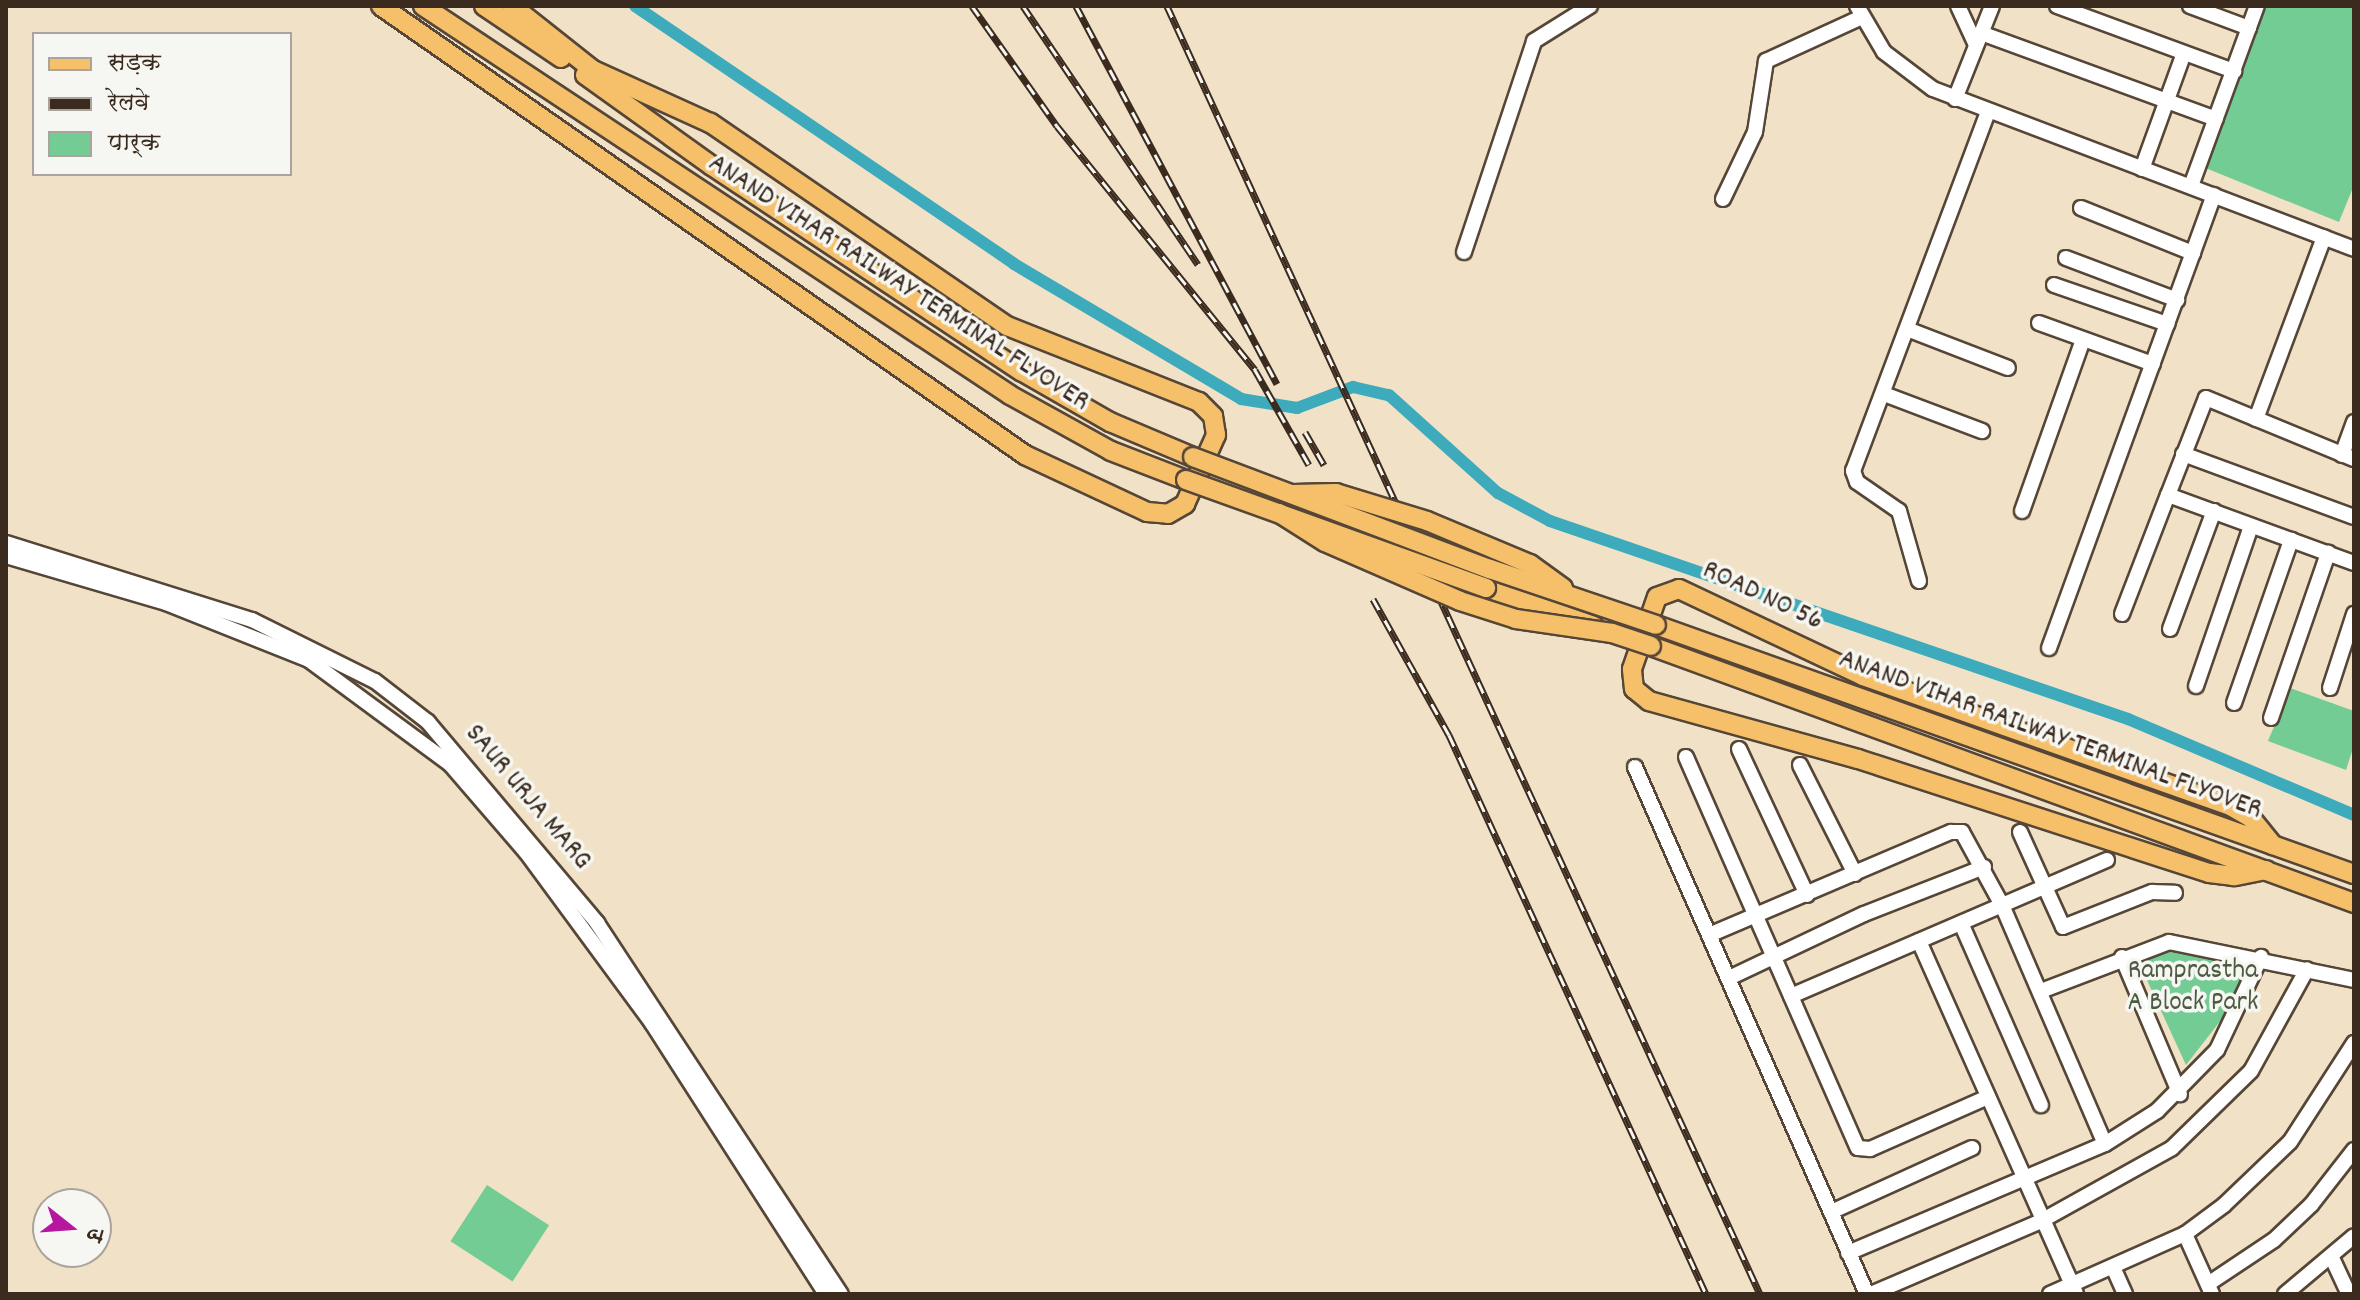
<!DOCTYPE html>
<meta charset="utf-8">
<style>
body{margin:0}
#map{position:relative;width:2360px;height:1300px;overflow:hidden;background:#f1e2c7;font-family:Dekko,"Playpen Sans Deva",sans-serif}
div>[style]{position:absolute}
.green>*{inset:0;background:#72cc93;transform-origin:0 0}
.canal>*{height:12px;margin:-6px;padding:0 6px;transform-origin:6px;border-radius:6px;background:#3dabbb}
.roads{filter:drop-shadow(2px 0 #564637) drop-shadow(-2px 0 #564637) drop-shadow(0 2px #564637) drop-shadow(0 -2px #564637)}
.minor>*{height:14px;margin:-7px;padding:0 7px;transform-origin:7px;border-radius:7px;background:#fff}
.major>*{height:18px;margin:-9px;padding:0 9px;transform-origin:9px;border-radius:9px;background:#f6c06b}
.rail>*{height:7px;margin-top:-3.5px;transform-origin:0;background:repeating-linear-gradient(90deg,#f6f6f2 0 12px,#3b2a1e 0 24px);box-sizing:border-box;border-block:2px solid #3b2a1e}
.bridges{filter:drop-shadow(2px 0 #564637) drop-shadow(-2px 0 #564637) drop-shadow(0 2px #564637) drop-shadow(0 -2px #564637)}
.major-bridge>*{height:18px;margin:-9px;padding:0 9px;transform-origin:9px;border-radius:9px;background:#f6c06b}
span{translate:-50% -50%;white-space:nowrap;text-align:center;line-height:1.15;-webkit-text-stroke:7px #f6f6f2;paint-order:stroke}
.street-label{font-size:28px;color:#3b2a1e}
.park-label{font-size:28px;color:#4c5b41}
.frame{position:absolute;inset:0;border:8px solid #3b2a1e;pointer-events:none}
.legend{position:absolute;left:32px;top:32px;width:260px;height:144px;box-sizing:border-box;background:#f6f6f2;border:2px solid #aba49d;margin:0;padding:10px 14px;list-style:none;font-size:24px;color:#3b2a1e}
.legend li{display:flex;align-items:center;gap:16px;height:40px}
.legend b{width:40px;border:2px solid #aba49d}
.north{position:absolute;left:32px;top:1188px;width:80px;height:80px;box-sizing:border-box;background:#f6f6f2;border:2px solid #aba49d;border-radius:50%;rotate:107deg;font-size:22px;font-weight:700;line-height:32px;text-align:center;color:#3b2a1e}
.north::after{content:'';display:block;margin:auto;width:28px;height:36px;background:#b5179e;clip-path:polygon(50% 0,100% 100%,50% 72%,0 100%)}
</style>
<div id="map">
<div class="green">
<div style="clip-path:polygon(2262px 6px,2354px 6px,2354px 185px,2339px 222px,2203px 167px)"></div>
<div style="clip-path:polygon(2290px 688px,2354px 711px,2354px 745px,2346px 770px,2268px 741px)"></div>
<div style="clip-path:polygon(2164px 939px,2249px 964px,2221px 1020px,2186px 1065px,2134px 952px)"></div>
<div style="left:487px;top:1185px;width:74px;height:67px;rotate:33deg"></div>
</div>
<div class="canal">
<div style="left:635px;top:6px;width:458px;rotate:34.2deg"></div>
<div style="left:1014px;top:264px;width:264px;rotate:30.7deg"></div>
<div style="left:1241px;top:399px;width:57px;rotate:9.1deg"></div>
<div style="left:1297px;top:408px;width:60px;rotate:-20.6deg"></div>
<div style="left:1353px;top:387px;width:37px;rotate:13deg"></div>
<div style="left:1389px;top:395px;width:147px;rotate:42deg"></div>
<div style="left:1498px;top:493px;width:59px;rotate:28.3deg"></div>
<div style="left:1550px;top:521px;width:611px;rotate:18.91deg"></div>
<div style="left:2128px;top:719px;width:246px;rotate:23deg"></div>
</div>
<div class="roads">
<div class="minor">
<div style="left:1857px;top:6px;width:53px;rotate:59.6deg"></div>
<div style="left:1884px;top:52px;width:61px;rotate:37.1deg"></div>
<div style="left:1933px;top:89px;width:450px;rotate:20.8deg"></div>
<div style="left:1958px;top:6px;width:43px;rotate:65.2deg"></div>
<div style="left:2057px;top:6px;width:189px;rotate:20.2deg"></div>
<div style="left:2190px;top:6px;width:63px;rotate:20.4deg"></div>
<div style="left:1981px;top:33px;width:250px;rotate:20.1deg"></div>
<div style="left:1955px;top:99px;width:100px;rotate:-68.3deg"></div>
<div style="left:2142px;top:169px;width:123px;rotate:-70.1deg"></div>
<div style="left:2191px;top:186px;width:192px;rotate:-69.9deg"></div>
<div style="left:1723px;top:199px;width:74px;rotate:-64.5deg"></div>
<div style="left:1755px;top:132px;width:72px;rotate:-81.2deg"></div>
<div style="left:1766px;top:61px;width:106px;rotate:-24.6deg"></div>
<div style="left:2081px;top:208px;width:121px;rotate:21.9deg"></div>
<div style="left:1464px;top:252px;width:222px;rotate:-71.6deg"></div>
<div style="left:1534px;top:41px;width:66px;rotate:-32deg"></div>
<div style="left:2066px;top:258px;width:119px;rotate:20.7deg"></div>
<div style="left:2054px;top:285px;width:120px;rotate:19deg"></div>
<div style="left:2039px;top:323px;width:121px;rotate:19.8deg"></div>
<div style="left:1907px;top:329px;width:108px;rotate:21.1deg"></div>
<div style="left:1884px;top:394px;width:105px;rotate:20.7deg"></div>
<div style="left:2256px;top:419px;width:194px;rotate:-69.5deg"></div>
<div style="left:2183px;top:454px;width:182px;rotate:20.2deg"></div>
<div style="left:2342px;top:455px;width:35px;rotate:-70deg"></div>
<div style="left:2168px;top:495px;width:104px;rotate:-68.6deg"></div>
<div style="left:2206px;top:398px;width:160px;rotate:22.4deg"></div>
<div style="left:2022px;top:511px;width:182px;rotate:-70.4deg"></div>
<div style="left:6px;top:543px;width:258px;rotate:17.4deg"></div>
<div style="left:252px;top:620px;width:137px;rotate:26.4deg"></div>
<div style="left:375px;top:681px;width:67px;rotate:37.7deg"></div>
<div style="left:428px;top:722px;width:263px;rotate:49.9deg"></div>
<div style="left:597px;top:923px;width:444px;rotate:56.7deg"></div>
<div style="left:6px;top:556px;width:167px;rotate:16.4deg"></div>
<div style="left:166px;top:603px;width:154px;rotate:21.7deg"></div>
<div style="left:309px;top:660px;width:175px;rotate:36.4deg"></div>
<div style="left:450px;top:764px;width:116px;rotate:49.2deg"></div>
<div style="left:526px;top:852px;width:212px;rotate:53.6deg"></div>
<div style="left:652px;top:1023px;width:322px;rotate:57.3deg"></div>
<div style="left:1919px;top:581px;width:73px;rotate:-105.9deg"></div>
<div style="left:1899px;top:511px;width:51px;rotate:-145.4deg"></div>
<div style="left:1857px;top:482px;width:12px;rotate:-110deg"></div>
<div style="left:1853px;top:471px;width:384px;rotate:-69.4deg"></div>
<div style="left:2122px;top:614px;width:128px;rotate:-68.9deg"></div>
<div style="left:2168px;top:495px;width:198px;rotate:20.1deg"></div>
<div style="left:2170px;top:629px;width:126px;rotate:-69.6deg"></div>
<div style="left:2049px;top:648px;width:482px;rotate:-70deg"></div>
<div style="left:2196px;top:686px;width:169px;rotate:-71deg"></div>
<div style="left:2330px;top:688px;width:78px;rotate:-72deg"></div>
<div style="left:2234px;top:703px;width:173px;rotate:-70.7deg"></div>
<div style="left:2271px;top:718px;width:175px;rotate:-70.9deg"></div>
<div style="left:1739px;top:749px;width:161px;rotate:65deg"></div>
<div style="left:1686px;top:757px;width:427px;rotate:66.3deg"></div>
<div style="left:1858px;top:1148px;width:12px;rotate:5deg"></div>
<div style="left:1870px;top:1149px;width:129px;rotate:-23.8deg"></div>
<div style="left:1800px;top:765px;width:122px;rotate:63.2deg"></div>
<div style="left:1635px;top:767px;width:576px;rotate:66.24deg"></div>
<div style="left:2020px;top:832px;width:104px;rotate:65.6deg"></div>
<div style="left:2063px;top:927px;width:96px;rotate:-21.5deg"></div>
<div style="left:2152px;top:892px;width:23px;rotate:2deg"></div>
<div style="left:1961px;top:923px;width:199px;rotate:66.3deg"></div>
<div style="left:1709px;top:935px;width:263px;rotate:-23.1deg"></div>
<div style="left:1951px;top:832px;width:11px"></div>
<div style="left:1962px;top:832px;width:83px;rotate:61.3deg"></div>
<div style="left:2002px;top:905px;width:260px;rotate:66.7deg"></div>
<div style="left:1919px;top:941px;width:386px;rotate:66deg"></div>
<div style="left:2122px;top:957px;width:149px;rotate:67.1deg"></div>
<div style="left:1729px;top:978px;width:149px;rotate:-25.4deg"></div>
<div style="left:1864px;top:914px;width:129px;rotate:-21.4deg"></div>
<div style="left:2041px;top:991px;width:137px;rotate:-20.9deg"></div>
<div style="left:2169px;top:942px;width:189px;rotate:11.6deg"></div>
<div style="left:1791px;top:996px;width:344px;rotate:-23.3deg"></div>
<div style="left:1831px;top:1212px;width:155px;rotate:-24.4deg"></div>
<div style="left:2185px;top:1234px;width:66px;rotate:65.8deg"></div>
<div style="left:1848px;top:1253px;width:279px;rotate:-23deg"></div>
<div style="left:2105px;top:1144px;width:62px;rotate:-32.4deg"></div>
<div style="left:2157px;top:1111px;width:86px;rotate:-45.5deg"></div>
<div style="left:2217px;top:1050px;width:103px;rotate:-64.7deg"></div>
<div style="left:2332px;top:1258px;width:40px;rotate:65deg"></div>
<div style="left:2113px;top:1267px;width:30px;rotate:66deg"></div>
<div style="left:2208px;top:1284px;width:79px;rotate:-33.7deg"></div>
<div style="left:2274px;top:1240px;width:51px;rotate:-43.4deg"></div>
<div style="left:2311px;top:1205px;width:70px;rotate:-52deg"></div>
<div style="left:1871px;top:1294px;width:185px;rotate:-23.2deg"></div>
<div style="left:2041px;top:1221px;width:150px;rotate:-29.1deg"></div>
<div style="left:2172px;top:1148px;width:110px;rotate:-44.3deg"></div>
<div style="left:2251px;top:1071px;width:116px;rotate:-61.2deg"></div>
<div style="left:2050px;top:1294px;width:148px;rotate:-24deg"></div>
<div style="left:2185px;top:1234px;width:49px;rotate:-36.6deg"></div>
<div style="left:2224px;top:1205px;width:91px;rotate:-43.7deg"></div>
<div style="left:2290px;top:1142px;width:118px;rotate:-57.1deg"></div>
<div style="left:2285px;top:1294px;width:90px;rotate:-40deg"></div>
</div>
<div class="major">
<div style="left:381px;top:6px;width:785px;rotate:34.88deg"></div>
<div style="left:1025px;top:455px;width:135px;rotate:25deg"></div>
<div style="left:1147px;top:512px;width:21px;rotate:5deg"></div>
<div style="left:1168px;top:514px;width:20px;rotate:-30deg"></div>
<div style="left:1185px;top:504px;width:76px;rotate:-65.8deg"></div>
<div style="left:1216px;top:435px;width:19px;rotate:-99deg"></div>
<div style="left:1213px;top:416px;width:20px;rotate:-135deg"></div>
<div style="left:1199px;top:402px;width:206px;rotate:-158.4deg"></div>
<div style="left:1007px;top:326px;width:360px;rotate:-145.6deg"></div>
<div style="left:710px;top:123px;width:128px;rotate:-155.6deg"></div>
<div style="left:593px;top:70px;width:103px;rotate:-141.7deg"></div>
<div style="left:423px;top:6px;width:704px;rotate:33.53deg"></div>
<div style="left:1010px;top:395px;width:115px;rotate:29deg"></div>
<div style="left:1111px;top:451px;width:80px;rotate:21.1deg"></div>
<div style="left:484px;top:6px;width:93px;rotate:34deg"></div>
<div style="left:585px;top:75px;width:156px;rotate:35.6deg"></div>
<div style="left:712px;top:166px;width:371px;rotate:33.6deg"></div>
<div style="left:1021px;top:371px;width:103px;rotate:29.8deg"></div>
<div style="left:1110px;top:422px;width:90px;rotate:22.9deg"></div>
<div style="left:1486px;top:588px;width:114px;rotate:19.4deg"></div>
<div style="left:1656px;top:625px;width:741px;rotate:19.63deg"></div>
<div style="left:1651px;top:646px;width:749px;rotate:20.08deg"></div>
<div style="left:2266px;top:870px;width:33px;rotate:169deg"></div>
<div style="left:2234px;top:876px;width:25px;rotate:-173deg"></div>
<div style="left:2209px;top:873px;width:369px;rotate:-162deg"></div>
<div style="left:1858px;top:759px;width:217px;rotate:-164.5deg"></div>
<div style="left:1649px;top:701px;width:19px;rotate:-141deg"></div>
<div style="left:1634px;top:689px;width:20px;rotate:-96deg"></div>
<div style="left:1632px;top:669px;width:76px;rotate:-70.9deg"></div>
<div style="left:1657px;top:597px;width:23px;rotate:-20deg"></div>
<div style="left:1679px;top:589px;width:204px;rotate:25.3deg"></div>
<div style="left:1863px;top:676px;width:392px;rotate:19.5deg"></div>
<div style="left:2232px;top:807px;width:22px;rotate:30deg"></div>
<div style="left:2251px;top:818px;width:35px;rotate:51deg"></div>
</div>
</div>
<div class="rail">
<div style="left:972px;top:6px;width:147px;rotate:54.7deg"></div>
<div style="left:1057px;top:126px;width:314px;rotate:50.9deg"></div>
<div style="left:1255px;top:370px;width:109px;rotate:60.4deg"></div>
<div style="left:1023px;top:6px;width:312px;rotate:55.9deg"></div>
<div style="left:1076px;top:6px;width:428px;rotate:62deg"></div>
<div style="left:1167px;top:6px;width:1418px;rotate:65.28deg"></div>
<div style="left:1305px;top:432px;width:38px;rotate:60deg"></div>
<div style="left:1373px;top:599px;width:156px;rotate:60.8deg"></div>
<div style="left:1449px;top:735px;width:615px;rotate:65.31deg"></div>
</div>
<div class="bridges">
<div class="major-bridge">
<div style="left:1193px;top:457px;width:317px;rotate:20.7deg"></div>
<div style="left:1490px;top:569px;width:175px;rotate:18.6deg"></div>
<div style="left:1186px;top:480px;width:319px;rotate:19.8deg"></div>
<div style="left:1293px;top:494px;width:43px;rotate:-1.3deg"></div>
<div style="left:1336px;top:493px;width:95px;rotate:17.1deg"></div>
<div style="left:1427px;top:521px;width:112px;rotate:22.7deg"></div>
<div style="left:1530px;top:564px;width:41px;rotate:36deg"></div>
<div style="left:1279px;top:513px;width:54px;rotate:32.2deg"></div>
<div style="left:1325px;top:542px;width:147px;rotate:23.6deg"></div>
<div style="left:1460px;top:601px;width:59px;rotate:17.8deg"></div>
<div style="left:1516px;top:619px;width:97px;rotate:8.3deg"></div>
<div style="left:1612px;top:633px;width:41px;rotate:18.4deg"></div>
</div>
</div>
<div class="street-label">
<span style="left:898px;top:284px;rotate:33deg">ANAND VIHAR RAILWAY TERMINAL FLYOVER</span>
<span style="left:1762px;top:597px;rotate:25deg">ROAD NO 56</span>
<span style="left:2050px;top:736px;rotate:20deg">ANAND VIHAR RAILWAY TERMINAL FLYOVER</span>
<span style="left:527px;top:798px;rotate:50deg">SAUR URJA MARG</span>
</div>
<div class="park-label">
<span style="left:2193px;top:988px">Ramprastha<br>A Block Park</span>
</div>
<div class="frame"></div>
<ul class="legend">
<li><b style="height:10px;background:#f6c06b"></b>सड़क</li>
<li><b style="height:10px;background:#3b2a1e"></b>रेलवे</li>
<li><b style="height:22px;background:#72cc93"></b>पार्क</li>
</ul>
<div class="north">उ</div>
</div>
